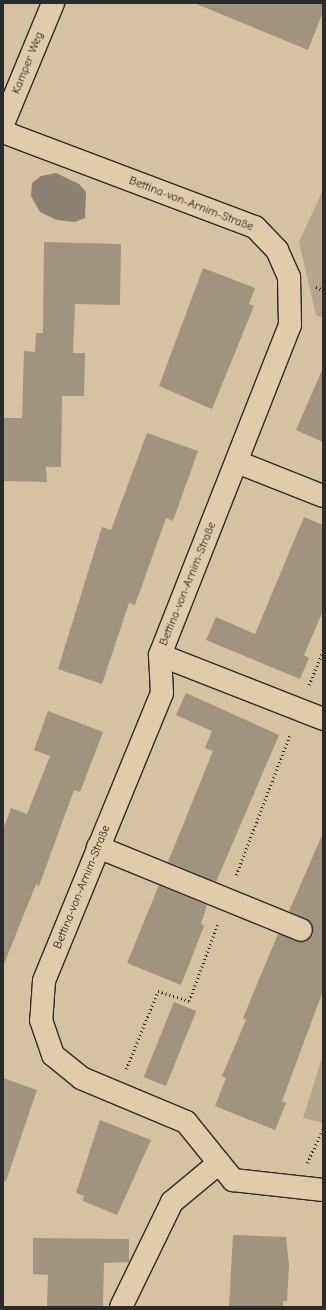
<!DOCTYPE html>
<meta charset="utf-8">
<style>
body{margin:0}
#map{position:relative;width:326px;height:1310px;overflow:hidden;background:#d6c1a2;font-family:"Comic Neue",sans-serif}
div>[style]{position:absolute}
.green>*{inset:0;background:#b6a58c}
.water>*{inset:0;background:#8d8170}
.building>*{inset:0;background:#a1937e;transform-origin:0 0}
.path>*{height:2.5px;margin-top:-1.25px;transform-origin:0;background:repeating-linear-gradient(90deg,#2b2b2b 0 1px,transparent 0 4px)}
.roads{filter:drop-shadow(1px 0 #2b2b2b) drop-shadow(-1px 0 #2b2b2b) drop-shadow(0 1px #2b2b2b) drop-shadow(0 -1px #2b2b2b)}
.minor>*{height:22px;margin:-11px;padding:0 11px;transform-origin:11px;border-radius:11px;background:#e1cbaa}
span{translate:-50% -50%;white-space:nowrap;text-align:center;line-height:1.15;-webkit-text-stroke:3.5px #e1cbaa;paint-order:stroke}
.street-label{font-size:12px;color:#2b2b2b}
.frame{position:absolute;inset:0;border:4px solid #2b2b2b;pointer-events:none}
</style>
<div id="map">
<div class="green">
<div style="clip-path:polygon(323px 190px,323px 318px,316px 315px,299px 242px)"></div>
<div style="clip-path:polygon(323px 1055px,323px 1123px,303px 1118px)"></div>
</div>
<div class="water">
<div style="clip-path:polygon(56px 173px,79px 184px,86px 192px,85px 218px,75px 222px,57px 220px,40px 212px,31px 196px,32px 183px,41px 176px)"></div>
</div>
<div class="building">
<div style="clip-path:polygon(194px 3px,323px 3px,323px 12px,308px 50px)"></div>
<div style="clip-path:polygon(44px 242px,121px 244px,120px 305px,75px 304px,73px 353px,85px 353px,84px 396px,62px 396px,61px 467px,46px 467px,47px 482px,3px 481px,3px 418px,22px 418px,24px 351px,35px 352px,36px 333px,43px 333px)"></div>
<div style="clip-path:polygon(203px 268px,255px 288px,249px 304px,254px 306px,212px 409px,159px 386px)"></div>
<div style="clip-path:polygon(323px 368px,323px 442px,296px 430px)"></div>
<div style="clip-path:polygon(147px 433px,198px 451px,173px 521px,166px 518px,135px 605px,129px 603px,102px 684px,58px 669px,102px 527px,111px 530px)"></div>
<div style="clip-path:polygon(304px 517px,323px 525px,323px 611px,304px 655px,309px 658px,300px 679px,206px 640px,216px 617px,255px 634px)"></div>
<div style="clip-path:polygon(186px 693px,279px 735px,216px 882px,168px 862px,213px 751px,205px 748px,212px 731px,176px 715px)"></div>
<div style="clip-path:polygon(48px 711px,103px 732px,80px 792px,74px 790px,39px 886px,36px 884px,4px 964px,3px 830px,11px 808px,27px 814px,50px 756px,34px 750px)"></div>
<div style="clip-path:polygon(323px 833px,323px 991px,282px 1101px,286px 1103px,275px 1130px,215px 1106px,226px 1078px,222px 1076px,246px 1020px,243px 1018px,278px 934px,302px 942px,313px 934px,311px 922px,289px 911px)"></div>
<div style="clip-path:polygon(159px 885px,207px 905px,201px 924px,204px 926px,181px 985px,127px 963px)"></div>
<div style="left:174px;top:1002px;width:24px;height:81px;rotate:22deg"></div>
<div style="clip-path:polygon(3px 1078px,37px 1090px,6px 1181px,3px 1181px)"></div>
<div style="clip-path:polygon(100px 1120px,151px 1140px,117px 1215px,83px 1201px,84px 1196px,76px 1193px)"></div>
<div style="clip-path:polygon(233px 1235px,286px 1237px,289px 1265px,287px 1301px,283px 1301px,283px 1307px,229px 1307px)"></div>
<div style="clip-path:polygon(33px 1238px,129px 1239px,129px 1262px,104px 1263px,103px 1307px,47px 1307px,48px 1275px,33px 1274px)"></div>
</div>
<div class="path">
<div style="left:316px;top:287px;width:8px;rotate:23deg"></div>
<div style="left:309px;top:685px;width:38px;rotate:-68deg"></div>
<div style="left:236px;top:875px;width:151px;rotate:-69deg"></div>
<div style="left:126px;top:1069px;width:84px;rotate:-67.7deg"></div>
<div style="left:158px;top:991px;width:33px;rotate:18deg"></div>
<div style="left:189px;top:1001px;width:83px;rotate:-69.6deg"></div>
<div style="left:307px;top:1163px;width:38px;rotate:-65deg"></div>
</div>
<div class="roads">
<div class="minor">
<div style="left:3px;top:124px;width:131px;rotate:-67.5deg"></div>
<div style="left:3px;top:132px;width:269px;rotate:20.7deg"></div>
<div style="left:255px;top:227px;width:32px;rotate:46deg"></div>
<div style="left:277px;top:250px;width:30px;rotate:66deg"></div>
<div style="left:289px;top:277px;width:48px;rotate:88.8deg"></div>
<div style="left:290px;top:325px;width:355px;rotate:111.5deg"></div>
<div style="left:160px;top:655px;width:38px;rotate:87deg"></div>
<div style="left:162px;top:693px;width:311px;rotate:112.3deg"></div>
<div style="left:44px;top:981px;width:39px;rotate:94deg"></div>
<div style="left:41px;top:1020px;width:37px;rotate:71deg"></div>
<div style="left:53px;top:1055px;width:36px;rotate:39deg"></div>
<div style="left:81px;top:1078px;width:114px;rotate:22.7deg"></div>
<div style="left:186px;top:1122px;width:75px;rotate:51deg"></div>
<div style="left:233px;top:1180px;width:91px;rotate:6.3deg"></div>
<div style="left:237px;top:462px;width:92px;rotate:21.6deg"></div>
<div style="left:160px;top:655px;width:175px;rotate:21.4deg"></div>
<div style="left:98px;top:847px;width:219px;rotate:22.2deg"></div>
<div style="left:121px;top:1307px;width:117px;rotate:-64.1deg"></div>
<div style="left:172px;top:1202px;width:61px;rotate:-39.7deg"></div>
</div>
</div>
<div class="street-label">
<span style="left:28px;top:63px;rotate:-68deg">Kamper Weg</span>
<span style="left:191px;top:204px;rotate:21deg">Bettina-von-Arnim-Straße</span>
<span style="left:188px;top:584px;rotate:-68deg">Bettina-von-Arnim-Straße</span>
<span style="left:82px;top:887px;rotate:-68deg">Bettina-von-Arnim-Straße</span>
</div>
<div class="frame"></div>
</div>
